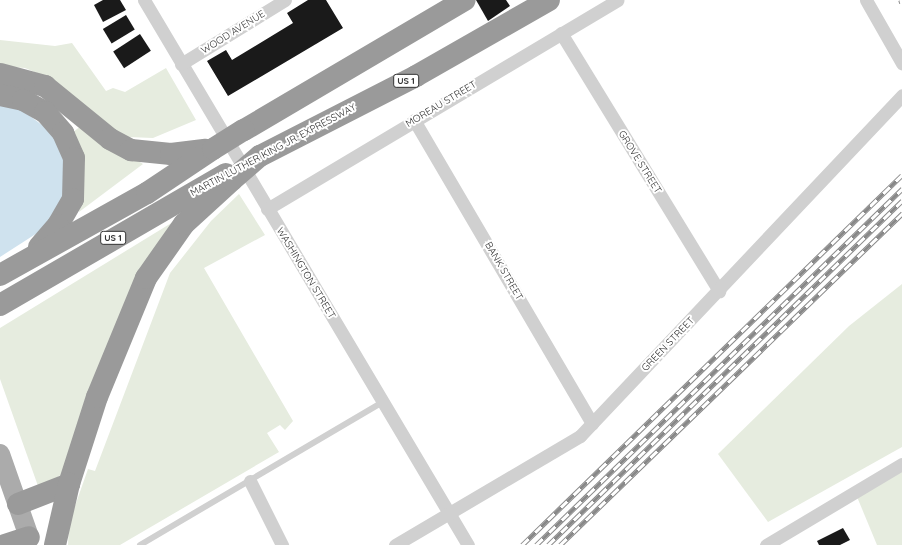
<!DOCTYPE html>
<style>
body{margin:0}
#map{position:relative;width:902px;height:545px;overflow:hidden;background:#fff;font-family:Quicksand,sans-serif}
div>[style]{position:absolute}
.green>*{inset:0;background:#e6ecdf}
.water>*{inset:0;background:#cfe2ee}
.building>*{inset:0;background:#1a1a1a;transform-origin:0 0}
.service>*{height:6px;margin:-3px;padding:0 3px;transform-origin:3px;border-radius:3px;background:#d0d0d0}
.minor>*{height:13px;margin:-6.5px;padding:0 6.5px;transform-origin:6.5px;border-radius:6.5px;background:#d0d0d0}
.primary>*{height:20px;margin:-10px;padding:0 10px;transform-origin:10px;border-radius:10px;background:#ababab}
.motorway>*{height:22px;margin:-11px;padding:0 11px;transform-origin:11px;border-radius:11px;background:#9a9a9a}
.rail>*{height:4.5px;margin-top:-2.25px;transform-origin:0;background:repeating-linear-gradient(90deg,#fff 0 9px,#888 0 18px);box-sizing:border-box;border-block:1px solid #888}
.motorway-bridge>*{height:22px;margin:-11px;padding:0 11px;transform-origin:11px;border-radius:11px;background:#9a9a9a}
span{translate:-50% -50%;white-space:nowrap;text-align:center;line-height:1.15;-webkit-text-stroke:4px #fff;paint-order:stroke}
.shield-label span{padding:1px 3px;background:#fff;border:1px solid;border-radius:3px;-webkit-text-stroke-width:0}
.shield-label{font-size:9px;color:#333;font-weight:700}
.street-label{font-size:10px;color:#333}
</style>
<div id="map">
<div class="green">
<div style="clip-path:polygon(0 40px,55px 46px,72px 43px,106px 91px,113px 88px,125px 92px,166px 68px,196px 120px,153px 138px,128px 137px,107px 126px,42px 75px,25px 68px,0 66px)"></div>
<div style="clip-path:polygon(81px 126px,143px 164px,79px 212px,84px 167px,73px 132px)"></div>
<div style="clip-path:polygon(239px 194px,265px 235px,204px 268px,293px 421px,285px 430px,280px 425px,267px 433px,279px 452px,120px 545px,68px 545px,69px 523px,88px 469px,95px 471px,170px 273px,211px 221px)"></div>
<div style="clip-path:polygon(191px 211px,63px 473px,50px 483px,38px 486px,0 379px,0 328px)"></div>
<div style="clip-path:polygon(902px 284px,902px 447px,768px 522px,718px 454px,849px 326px)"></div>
<div style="clip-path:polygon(902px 467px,902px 545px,877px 545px,855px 492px)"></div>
</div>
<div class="water">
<div style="clip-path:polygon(0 105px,22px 110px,54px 134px,67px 170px,61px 204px,45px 228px,0 257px)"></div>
</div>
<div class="building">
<div style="clip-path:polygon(103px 0,120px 0,126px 10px,103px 22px,94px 5px)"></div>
<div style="clip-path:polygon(308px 0,326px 0,343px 28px,228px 96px,207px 61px,226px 50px,232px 60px,293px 23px,287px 13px)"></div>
<div style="clip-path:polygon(476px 0,506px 0,510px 6px,488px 21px)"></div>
<div style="left:126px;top:15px;width:17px;height:27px;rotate:59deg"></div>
<div style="left:140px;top:34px;width:20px;height:32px;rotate:57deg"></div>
<div style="clip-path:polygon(843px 528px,850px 540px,840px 545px,819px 545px,817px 541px)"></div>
</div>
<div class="service">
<div style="left:140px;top:545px;width:282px;rotate:-30.5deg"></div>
</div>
<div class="minor">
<div style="left:144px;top:0;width:634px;rotate:59.27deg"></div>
<div style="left:866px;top:0;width:73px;rotate:60.3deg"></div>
<div style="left:561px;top:33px;width:303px;rotate:58.5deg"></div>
<div style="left:181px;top:64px;width:122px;rotate:-31.6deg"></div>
<div style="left:414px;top:120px;width:352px;rotate:59.6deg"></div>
<div style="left:267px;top:209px;width:408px;rotate:-30.8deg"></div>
<div style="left:250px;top:481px;width:72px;rotate:63.4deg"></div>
<div style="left:395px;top:545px;width:215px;rotate:-30.5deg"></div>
<div style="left:580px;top:436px;width:469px;rotate:-46.6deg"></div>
<div style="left:766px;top:545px;width:158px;rotate:-30.8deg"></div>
</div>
<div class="primary">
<div style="left:0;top:454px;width:88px;rotate:70.7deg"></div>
</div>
<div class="motorway">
<div style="left:0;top:74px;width:47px;rotate:14.9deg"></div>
<div style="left:45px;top:86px;width:84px;rotate:39.2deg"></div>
<div style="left:110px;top:139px;width:24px;rotate:28deg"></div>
<div style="left:131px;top:150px;width:40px;rotate:5.7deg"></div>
<div style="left:171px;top:154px;width:35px;rotate:-7deg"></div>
<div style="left:0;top:95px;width:24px;rotate:12deg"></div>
<div style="left:23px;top:100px;width:25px;rotate:29deg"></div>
<div style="left:45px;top:112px;width:28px;rotate:49deg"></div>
<div style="left:63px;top:133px;width:27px;rotate:66deg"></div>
<div style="left:74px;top:158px;width:41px;rotate:91.4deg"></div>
<div style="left:73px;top:199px;width:30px;rotate:120deg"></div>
<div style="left:58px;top:225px;width:29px;rotate:131deg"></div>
<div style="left:244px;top:130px;width:256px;rotate:-30.5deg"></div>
<div style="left:260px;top:156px;width:175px;rotate:-27.1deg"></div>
<div style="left:416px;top:76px;width:153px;rotate:-29.7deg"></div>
<div style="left:0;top:275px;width:168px;rotate:-29.2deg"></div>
<div style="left:147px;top:193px;width:79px;rotate:-33.7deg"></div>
<div style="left:0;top:305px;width:261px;rotate:-30.1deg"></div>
<div style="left:18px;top:504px;width:55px;rotate:-21.4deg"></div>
<div style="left:69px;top:484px;width:91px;rotate:-72.2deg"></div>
<div style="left:97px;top:397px;width:129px;rotate:-67.6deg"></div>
<div style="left:146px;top:278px;width:66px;rotate:-54.9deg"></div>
<div style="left:184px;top:224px;width:65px;rotate:-42.5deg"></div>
<div style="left:5px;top:545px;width:25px;rotate:-18deg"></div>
<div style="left:55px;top:545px;width:63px;rotate:-77.1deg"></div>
</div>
<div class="rail">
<div style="left:901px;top:0;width:3px;rotate:72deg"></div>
<div style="left:522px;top:545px;width:530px;rotate:-44.24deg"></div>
<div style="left:536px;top:545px;width:511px;rotate:-44.21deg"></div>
<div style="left:548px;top:545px;width:494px;rotate:-44.2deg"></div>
<div style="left:560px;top:545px;width:477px;rotate:-44.1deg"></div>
</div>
<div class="motorway-bridge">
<div style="left:213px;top:149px;width:36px;rotate:-32deg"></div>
<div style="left:232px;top:180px;width:37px;rotate:-41deg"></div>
</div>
<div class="shield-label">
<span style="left:406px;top:81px">US 1</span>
<span style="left:113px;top:238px">US 1</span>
</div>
<div class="street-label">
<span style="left:233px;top:32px;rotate:-32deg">WOOD AVENUE</span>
<span style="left:441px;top:104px;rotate:-31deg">MOREAU STREET</span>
<span style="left:273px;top:150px;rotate:-28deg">MARTIN LUTHER KING JR. EXPRESSWAY</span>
<span style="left:640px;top:162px;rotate:58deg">GROVE STREET</span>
<span style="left:504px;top:271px;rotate:60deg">BANK STREET</span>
<span style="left:306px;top:273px;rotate:59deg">WASHINGTON STREET</span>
<span style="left:668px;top:344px;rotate:-46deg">GREEN STREET</span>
</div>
</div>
